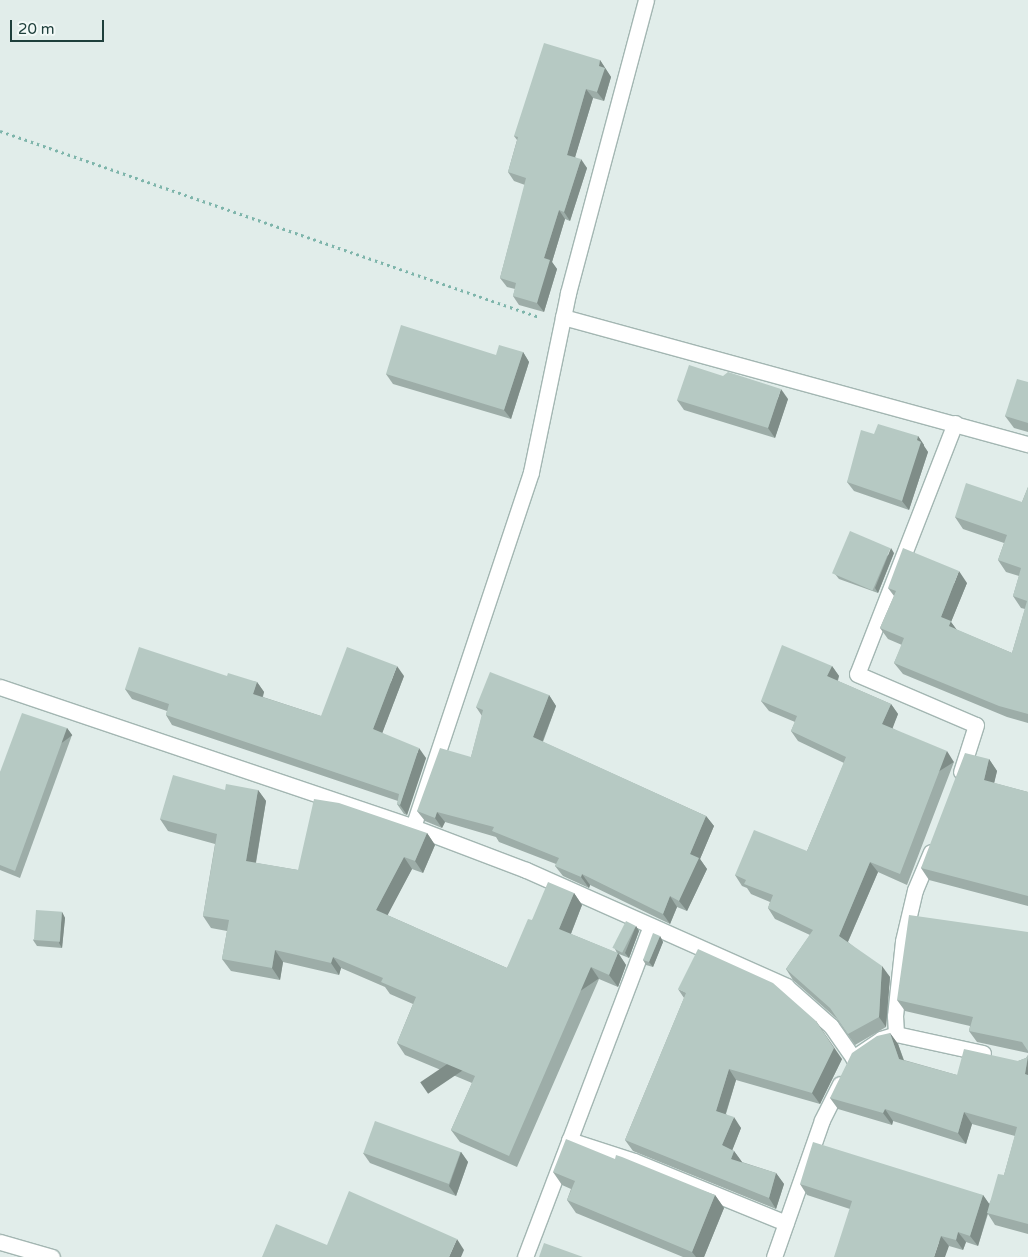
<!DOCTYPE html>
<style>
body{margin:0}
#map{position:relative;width:1028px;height:1257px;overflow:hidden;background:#e1edea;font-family:"Varela Round",sans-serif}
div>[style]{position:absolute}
.path>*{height:3px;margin-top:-1.5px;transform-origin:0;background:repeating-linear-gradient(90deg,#7eb5ab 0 2.5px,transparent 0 6.5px)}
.roads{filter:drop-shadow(1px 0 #a3b6b2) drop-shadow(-1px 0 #a3b6b2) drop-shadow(0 1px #a3b6b2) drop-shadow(0 -1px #a3b6b2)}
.minor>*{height:15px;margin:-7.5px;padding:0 7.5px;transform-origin:7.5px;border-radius:7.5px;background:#fff}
.wall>*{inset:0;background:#9dada8}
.shaded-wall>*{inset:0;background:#7f8d88;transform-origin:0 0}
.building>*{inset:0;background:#b6c9c3;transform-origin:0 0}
span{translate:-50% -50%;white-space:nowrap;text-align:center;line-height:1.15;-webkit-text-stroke:4.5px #f2f9f7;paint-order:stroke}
.scale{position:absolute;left:10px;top:20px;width:94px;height:22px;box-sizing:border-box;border:2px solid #1f403c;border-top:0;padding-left:6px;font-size:15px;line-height:18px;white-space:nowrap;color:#1f403c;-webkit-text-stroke:4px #f2f9f7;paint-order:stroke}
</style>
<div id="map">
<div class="path">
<div style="left:0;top:131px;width:570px;rotate:19.04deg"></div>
</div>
<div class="roads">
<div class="minor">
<div style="left:563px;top:317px;width:482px;rotate:15.3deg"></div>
<div style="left:955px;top:423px;width:269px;rotate:111.3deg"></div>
<div style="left:857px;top:674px;width:129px;rotate:23.2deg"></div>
<div style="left:976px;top:725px;width:49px;rotate:107.7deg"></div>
<div style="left:0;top:687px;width:436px;rotate:18.7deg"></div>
<div style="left:413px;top:827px;width:121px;rotate:20.8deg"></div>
<div style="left:526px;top:870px;width:285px;rotate:24deg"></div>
<div style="left:786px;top:986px;width:60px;rotate:41.6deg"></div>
<div style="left:831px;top:1026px;width:39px;rotate:55deg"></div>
<div style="left:853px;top:1058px;width:34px;rotate:-34deg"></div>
<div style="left:881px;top:1039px;width:16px;rotate:-18deg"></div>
<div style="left:896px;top:1034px;width:89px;rotate:12.3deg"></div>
<div style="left:413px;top:827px;width:374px;rotate:-71.6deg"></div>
<div style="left:531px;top:472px;width:183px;rotate:-78.3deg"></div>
<div style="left:568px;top:293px;width:303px;rotate:-75.1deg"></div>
<div style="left:896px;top:1034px;width:18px;rotate:-93deg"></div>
<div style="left:895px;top:1016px;width:75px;rotate:-83.9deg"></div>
<div style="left:903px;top:941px;width:52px;rotate:-76.8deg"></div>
<div style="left:915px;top:890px;width:41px;rotate:-67.2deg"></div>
<div style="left:569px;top:1140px;width:68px;rotate:17.9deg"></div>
<div style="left:634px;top:1161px;width:164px;rotate:22.2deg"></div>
<div style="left:0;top:1242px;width:54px;rotate:16.1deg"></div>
<div style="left:525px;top:1257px;width:354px;rotate:-69.2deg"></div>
<div style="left:774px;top:1257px;width:145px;rotate:-70.7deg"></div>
<div style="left:822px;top:1120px;width:40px;rotate:-63.4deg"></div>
</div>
</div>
<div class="wall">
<div style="clip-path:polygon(600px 60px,611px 77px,604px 101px,593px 98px,575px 157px,587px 168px,570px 221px,565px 219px,552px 262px,557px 269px,544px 312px,519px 305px,513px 296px,515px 289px,507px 287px,500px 278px,525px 185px,514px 181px,508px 172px,517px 140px,514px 136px)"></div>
<div style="clip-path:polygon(523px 352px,529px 362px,511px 419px,393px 384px,386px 374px,496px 355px)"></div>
<div style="clip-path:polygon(1028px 382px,1028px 432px,1014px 428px,1005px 416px)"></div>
<div style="clip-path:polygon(788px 399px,775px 438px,684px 410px,677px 400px)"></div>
<div style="clip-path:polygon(874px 434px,918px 436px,924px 445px,924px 446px,928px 452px,909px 510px,854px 491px,847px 482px)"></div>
<div style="clip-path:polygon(1028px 487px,1028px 723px,1007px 717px,903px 674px,894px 663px,902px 645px,888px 639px,880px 628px,894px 596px,888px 588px,967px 583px,951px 622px,957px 630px,1012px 653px,1025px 609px,1021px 608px,1013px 596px,1019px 576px,1006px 572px,998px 560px,1004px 543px,963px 529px,955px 517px,1022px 502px)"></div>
<div style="clip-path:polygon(894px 553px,878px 593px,839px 579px,835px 574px)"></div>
<div style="clip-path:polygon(832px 666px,839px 676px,838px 681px,891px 704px,898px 714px,892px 728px,954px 762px,907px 885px,878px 872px,848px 942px,890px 977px,886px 1027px,855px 1045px,837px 1019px,793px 980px,786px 969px,810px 935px,775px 919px,768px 908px,770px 902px,751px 894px,747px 888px,742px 886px,735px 875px,807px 851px,844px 763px,798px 741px,791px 731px,795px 722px,769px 711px,761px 701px)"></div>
<div style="clip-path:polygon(227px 676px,257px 682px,264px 692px,263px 697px,321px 716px,404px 676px,382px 733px,426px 758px,407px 815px,404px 814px,397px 804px,398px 801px,172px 725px,166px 715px,167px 711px,132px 699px,125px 689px)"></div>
<div style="clip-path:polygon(549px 695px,556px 706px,543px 742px,706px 816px,714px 826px,700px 859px,707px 869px,687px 911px,677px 907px,670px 924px,590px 885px,589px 888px,563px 876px,555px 866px,556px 864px,499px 842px,496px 837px,445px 822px,442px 828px,425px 821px,417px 811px,471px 757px,482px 716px,476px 707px)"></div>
<div style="clip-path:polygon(67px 728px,72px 735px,20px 878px,0 870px,0 772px)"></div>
<div style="clip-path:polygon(989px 759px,997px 771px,994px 783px,1028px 792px,1028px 906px,929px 880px,921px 868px)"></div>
<div style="clip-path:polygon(225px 790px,258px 790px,266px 801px,256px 863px,298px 870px,427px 833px,435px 845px,423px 873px,412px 869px,387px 915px,507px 968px,532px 920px,574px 893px,582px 905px,571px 934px,617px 953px,615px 949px,636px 926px,639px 931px,629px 958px,619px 954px,626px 965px,618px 987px,599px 979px,517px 1167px,460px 1142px,451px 1130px,472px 1083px,405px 1055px,397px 1043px,413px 1004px,390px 994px,385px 987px,341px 968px,339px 975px,283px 962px,280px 980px,231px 971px,222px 959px,227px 931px,211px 928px,203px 916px,215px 844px,168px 831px,160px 819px)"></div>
<div style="clip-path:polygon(62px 912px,65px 918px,62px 948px,37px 946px,33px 940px)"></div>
<div style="clip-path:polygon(1028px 932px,1028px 1053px,977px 1042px,969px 1031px,970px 1026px,905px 1011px,897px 1000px)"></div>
<div style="clip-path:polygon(660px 936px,663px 942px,653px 967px,646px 965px,643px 960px)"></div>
<div style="clip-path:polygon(678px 989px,842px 1059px,820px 1104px,736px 1080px,726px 1114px,741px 1128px,732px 1150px,734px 1151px,742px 1162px,776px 1173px,784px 1184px,776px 1209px,633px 1151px,625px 1140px,684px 998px)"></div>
<div style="clip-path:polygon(890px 1033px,898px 1044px,904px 1060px,957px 1075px,1018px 1061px,1026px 1058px,1028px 1055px,1028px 1234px,995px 1225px,988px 1214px,978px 1246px,966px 1242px,963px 1250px,949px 1246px,850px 1209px,807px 1195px,800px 1184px,983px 1195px,989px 1204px,1004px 1175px,1015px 1136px,972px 1124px,966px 1144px,893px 1121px,892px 1125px,838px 1109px,830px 1098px)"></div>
<div style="clip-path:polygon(461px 1152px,468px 1162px,456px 1196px,370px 1163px,363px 1153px)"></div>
<div style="clip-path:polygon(615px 1159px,715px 1195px,724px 1208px,704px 1257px,683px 1257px,576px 1213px,567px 1200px,571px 1189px,562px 1185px,553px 1172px)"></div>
</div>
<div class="shaded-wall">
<div style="clip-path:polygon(600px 60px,611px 77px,604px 101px,597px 92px,599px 66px)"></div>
<div style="clip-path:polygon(586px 89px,593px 98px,573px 164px,567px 155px)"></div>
<div style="clip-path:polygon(581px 159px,587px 168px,570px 221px,564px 212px)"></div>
<div style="clip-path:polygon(559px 210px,565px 219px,552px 262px,557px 269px,544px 312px,537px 303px,544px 258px)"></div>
<div style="clip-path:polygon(523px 352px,529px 362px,511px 419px,504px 410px)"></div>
<div style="clip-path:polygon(781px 389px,788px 399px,775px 438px,768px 428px)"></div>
<div style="clip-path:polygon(918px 436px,924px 445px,924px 446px,928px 452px,909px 510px,902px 501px)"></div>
<div style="clip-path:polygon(891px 548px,894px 553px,878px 593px,875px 588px)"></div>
<div style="clip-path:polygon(959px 571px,967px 583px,951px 622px,959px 633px,949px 627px,941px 617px)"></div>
<div style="clip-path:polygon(397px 666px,404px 676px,380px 739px,373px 729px)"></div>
<div style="clip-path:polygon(832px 666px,839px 676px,835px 687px,827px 676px)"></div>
<div style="clip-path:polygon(257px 682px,264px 692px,260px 704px,253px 694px)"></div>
<div style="clip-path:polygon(549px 695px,556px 706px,540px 748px,533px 737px)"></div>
<div style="clip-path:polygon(891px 704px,898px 714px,890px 735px,882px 724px)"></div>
<div style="left:67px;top:728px;width:9px;height:152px;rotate:54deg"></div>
<div style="clip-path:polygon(419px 748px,426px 758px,407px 815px,400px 805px)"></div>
<div style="left:947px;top:751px;width:13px;height:132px;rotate:58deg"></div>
<div style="clip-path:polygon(989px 759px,997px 771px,992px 792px,984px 780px)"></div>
<div style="clip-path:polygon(258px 790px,266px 801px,254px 873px,246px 861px)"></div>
<div style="clip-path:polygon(437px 812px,445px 822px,442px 828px,435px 818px)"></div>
<div style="clip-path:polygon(706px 816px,714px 826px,700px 859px,707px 869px,687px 911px,679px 901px,690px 854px)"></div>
<div style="clip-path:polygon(427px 833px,435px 845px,423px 873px,415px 861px)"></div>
<div style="clip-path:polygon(404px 857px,412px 869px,384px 922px,376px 910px)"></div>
<div style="clip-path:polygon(870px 862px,878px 872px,846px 946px,839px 936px)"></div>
<div style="clip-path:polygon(582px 874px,590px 885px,589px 888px,581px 877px)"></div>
<div style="clip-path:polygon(574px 893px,582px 905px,568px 941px,559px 929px)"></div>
<div style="clip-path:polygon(670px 896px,677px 907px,670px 924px,663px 914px)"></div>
<div style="clip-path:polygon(62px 912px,65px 918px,62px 948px,59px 943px)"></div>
<div style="clip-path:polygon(636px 926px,639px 931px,629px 958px,625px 953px)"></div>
<div style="clip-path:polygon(660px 936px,663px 942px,653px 967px,649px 962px)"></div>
<div style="clip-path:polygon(275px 950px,283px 962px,280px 980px,272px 968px)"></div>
<div style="clip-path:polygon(618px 953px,626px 965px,618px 987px,609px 975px)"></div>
<div style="clip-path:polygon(333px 957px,341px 968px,339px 975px,331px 963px)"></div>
<div style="clip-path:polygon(882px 966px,890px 977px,886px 1027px,879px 1017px)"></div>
<div style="left:591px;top:967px;width:14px;height:206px;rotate:56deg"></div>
<div style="clip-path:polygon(816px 1021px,842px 1059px,820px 1104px,812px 1093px)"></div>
<div style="clip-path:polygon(890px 1033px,898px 1044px,907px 1070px,899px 1059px)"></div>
<div style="clip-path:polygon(1028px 1058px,1028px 1079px,1025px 1074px)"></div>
<div style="clip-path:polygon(729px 1069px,736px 1080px,723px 1122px,716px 1111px)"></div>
<div style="clip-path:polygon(885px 1109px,893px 1121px,892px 1125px,883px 1113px)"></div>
<div style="clip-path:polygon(964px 1112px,972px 1124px,966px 1144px,958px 1133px)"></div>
<div style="clip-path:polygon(734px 1117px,741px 1128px,730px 1156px,722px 1145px)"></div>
<div style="clip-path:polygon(734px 1151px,742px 1162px,738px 1170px,731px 1159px)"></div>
<div style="clip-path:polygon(461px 1152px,468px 1162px,456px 1196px,449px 1186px)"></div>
<div style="clip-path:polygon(776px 1173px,784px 1184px,776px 1209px,769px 1198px)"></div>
<div style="clip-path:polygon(715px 1195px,724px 1208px,704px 1257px,696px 1257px,692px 1252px)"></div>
<div style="clip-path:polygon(983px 1195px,990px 1205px,978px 1246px,970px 1236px)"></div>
<div style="clip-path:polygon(958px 1232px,966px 1242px,963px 1250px,956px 1240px)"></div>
<div style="clip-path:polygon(941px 1236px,949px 1246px,945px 1257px,934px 1257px)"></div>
<div style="clip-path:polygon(457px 1239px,464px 1250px,461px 1257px,449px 1257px)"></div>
</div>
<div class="building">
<div style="clip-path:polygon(544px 43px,600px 60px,599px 66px,605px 68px,597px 92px,586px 89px,567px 155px,581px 159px,564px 212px,559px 210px,544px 258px,550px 260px,537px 303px,513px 296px,516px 283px,500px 278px,526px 178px,508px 172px,518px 137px,514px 136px)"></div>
<div style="clip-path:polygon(401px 325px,496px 355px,499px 345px,523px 352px,504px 410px,386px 374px)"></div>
<div style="clip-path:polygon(689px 365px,723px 376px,728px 372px,781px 389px,768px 428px,677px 400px)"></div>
<div style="clip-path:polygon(1017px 379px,1028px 382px,1028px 423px,1005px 416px)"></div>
<div style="clip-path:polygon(878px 424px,918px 436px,917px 440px,921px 442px,902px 501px,847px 482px,861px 430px,874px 434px)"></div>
<div style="clip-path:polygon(966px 483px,1022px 502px,1028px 487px,1028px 714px,999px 706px,894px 663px,904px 638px,880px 628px,896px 591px,888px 588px,903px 548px,959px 571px,941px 617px,951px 621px,949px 626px,1012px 653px,1027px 601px,1013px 596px,1021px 568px,998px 560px,1007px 535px,955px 517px)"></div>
<div style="left:850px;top:531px;width:44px;height:46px;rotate:23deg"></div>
<div style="clip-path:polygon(782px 645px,832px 666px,827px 676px,891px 704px,882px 724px,947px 751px,900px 874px,870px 862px,839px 936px,882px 966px,879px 1017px,848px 1034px,830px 1008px,786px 969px,813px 930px,768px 908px,773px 895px,744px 884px,746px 880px,735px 875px,754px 830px,807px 851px,846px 757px,791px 731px,797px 716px,761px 701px)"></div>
<div style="clip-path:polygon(139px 647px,227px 676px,228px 673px,257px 682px,253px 694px,321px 716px,347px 647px,397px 666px,373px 729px,419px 748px,400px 805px,397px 804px,399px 794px,166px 715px,169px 704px,125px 689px)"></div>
<div style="clip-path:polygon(490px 672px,549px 695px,533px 737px,706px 816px,690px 854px,699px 858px,679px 901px,670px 896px,663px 914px,582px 874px,581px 877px,555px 866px,559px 858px,492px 831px,494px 827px,437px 812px,435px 818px,417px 811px,440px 748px,471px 757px,483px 710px,476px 707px)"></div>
<div style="clip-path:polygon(22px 713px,67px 728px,15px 871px,0 865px,0 772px)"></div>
<div style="clip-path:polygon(965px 753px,989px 759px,984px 780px,1028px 792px,1028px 896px,921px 868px)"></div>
<div style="clip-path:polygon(173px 775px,225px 790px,226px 784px,258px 790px,246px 861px,298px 870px,314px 799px,339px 803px,427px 833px,415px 861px,404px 857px,376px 910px,507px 968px,528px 919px,532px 920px,548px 882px,574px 893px,559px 929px,618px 953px,609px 975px,591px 967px,509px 1156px,451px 1130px,475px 1076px,397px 1043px,416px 997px,381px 982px,383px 978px,333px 957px,331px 963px,275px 950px,272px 968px,222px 959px,229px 920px,203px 916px,217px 834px,160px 819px)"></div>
<div style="left:36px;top:910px;width:26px;height:30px;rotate:4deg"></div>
<div style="clip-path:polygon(909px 915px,1028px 932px,1028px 1051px,1022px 1042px,969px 1031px,973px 1017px,897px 1000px)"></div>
<div style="left:626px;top:921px;width:11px;height:30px;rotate:27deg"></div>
<div style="clip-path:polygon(653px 933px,660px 936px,649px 962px,643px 960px)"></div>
<div style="clip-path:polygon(698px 949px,773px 983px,816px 1021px,834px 1048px,812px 1093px,729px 1069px,716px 1111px,734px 1117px,722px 1145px,734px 1151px,731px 1159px,776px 1173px,769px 1198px,625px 1140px,686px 993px,678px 989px)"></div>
<div style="clip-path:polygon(890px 1033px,899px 1059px,957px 1075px,964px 1049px,1018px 1061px,1026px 1058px,1028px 1055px,1025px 1074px,1028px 1075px,1028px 1224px,987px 1213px,998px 1174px,1004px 1175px,1017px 1127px,964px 1112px,958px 1133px,885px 1109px,883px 1113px,830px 1098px,852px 1053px,877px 1036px)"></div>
<div style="left:375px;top:1121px;width:91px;height:34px;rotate:20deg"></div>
<div style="clip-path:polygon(566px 1139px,615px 1159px,616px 1155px,622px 1157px,715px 1195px,692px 1252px,567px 1200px,575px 1181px,553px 1172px)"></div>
<div style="clip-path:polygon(813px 1142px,983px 1195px,970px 1236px,958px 1232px,956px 1240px,941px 1236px,934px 1257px,834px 1257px,852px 1201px,800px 1184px)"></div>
<div style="clip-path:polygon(349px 1191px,457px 1239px,449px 1257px,262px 1257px,276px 1224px,327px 1245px)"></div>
<div style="clip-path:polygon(544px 1243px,583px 1257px,539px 1257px)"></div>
</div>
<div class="scale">20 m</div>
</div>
